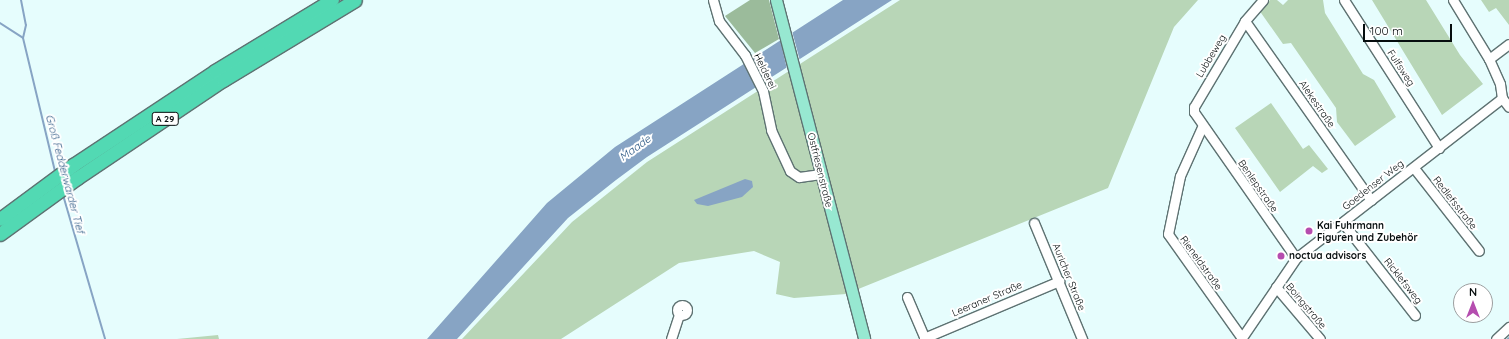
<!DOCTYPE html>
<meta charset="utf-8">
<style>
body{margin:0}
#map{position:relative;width:1509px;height:339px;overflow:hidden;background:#e6fdfd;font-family:Quicksand,sans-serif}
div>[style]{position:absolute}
.green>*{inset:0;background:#b8d6b7}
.forest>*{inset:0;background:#9bbb9b}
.water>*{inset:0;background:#87a4c4}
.pier>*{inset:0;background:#e6fdfd}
.stream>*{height:2px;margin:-1px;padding:0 1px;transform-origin:1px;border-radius:1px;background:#87a4c4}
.roads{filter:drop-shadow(1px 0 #5e7272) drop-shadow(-1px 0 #5e7272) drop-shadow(0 1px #5e7272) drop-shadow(0 -1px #5e7272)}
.minor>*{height:9px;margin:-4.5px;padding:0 4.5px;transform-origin:4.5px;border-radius:4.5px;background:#fff}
.minor>.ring{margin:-4.5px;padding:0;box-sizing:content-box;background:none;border:9px solid #fff;border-radius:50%}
.major>*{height:11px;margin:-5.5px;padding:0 5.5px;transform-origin:5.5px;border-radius:5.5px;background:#97e8d1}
.highway>*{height:13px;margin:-6.5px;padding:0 6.5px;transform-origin:6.5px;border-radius:6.5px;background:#52d9b3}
.dots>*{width:11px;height:11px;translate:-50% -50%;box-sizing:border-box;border:2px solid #fff;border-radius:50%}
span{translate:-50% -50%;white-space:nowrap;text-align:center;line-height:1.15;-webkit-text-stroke:4px #fff;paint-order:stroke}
.shield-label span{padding:1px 3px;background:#fff;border:1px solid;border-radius:3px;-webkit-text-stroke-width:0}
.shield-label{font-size:9px;color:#060d0e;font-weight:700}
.street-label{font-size:10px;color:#060d0e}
.poi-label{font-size:10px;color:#060d0e;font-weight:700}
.left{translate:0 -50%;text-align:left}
.water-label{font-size:11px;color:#2e5a85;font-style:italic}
.north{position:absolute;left:1453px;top:283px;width:40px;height:40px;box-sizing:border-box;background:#fff;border:1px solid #9b9e9f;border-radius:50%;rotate:0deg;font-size:11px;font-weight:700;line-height:16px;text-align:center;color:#060d0e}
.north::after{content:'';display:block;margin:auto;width:14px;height:18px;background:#b54daf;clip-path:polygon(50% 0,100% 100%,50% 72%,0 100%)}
.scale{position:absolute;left:1363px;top:24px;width:89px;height:18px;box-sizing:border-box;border:2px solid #060d0e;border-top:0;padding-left:5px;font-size:12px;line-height:14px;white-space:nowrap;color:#060d0e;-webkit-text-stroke:3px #fff;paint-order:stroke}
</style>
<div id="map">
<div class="green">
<div style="clip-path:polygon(900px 0,1198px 0,1174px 27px,1108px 188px,846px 294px,794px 298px,776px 294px,780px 262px,754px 251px,679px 263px,561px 339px,462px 339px,572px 222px,647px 162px)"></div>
<div style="clip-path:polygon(1270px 0,1277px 0,1283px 5px,1288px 0,1323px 0,1325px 13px,1363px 74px,1374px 80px,1396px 117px,1355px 146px,1337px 122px,1336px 108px,1291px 43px,1283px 44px,1259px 10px)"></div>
<div style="clip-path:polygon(1372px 0,1426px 0,1460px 55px,1483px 84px,1442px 115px)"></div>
<div style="clip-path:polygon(1481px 0,1509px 0,1509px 25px,1496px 8px,1489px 12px)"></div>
<div style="clip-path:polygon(1271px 103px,1303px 149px,1309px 145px,1328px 169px,1322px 173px,1313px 166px,1280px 192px,1235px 128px)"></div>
<div style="clip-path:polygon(218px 335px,219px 339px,177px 339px)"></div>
</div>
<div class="forest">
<div style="clip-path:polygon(750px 0,769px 0,779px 39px,755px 53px,725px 16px)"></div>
</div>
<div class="water">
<div style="clip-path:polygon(843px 0,892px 0,647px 157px,616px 180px,568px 218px,457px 339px,427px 339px,547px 203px,615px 147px)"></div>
<div style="clip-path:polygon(745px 179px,752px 181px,753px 187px,742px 197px,708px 206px,697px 204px,694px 200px)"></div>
</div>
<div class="pier">
<div style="clip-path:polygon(792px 31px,800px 61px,787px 69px,780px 39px)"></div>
</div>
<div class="stream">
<div style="left:21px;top:0;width:25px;rotate:79deg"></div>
<div style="left:26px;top:25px;width:13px;rotate:103deg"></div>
<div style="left:0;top:23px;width:27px;rotate:33deg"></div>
<div style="left:23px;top:38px;width:137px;rotate:76.5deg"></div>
<div style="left:63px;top:195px;width:150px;rotate:73.7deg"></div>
<div style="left:1508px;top:339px;width:1px;rotate:-45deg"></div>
</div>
<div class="roads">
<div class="minor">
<div style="left:713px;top:0;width:22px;rotate:74deg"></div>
<div style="left:719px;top:21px;width:43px;rotate:52.6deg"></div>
<div style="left:745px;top:55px;width:40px;rotate:63.4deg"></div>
<div style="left:763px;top:91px;width:40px;rotate:78deg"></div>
<div style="left:771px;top:130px;width:45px;rotate:65.1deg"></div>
<div style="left:790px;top:171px;width:11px;rotate:34deg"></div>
<div style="left:799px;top:177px;width:22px;rotate:-8deg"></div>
<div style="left:1263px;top:0;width:28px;rotate:131deg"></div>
<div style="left:1245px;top:21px;width:100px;rotate:120.7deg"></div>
<div style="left:1194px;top:107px;width:5px;rotate:90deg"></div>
<div style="left:1194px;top:112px;width:178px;rotate:55.1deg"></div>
<div style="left:1344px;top:0;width:176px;rotate:57.3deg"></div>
<div style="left:1453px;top:0;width:69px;rotate:58.6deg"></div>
<div style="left:1489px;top:59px;width:27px;rotate:66deg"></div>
<div style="left:1500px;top:84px;width:14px;rotate:82deg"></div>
<div style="left:1502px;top:98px;width:11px;rotate:52deg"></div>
<div style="left:1245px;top:21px;width:219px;rotate:54.9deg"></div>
<div style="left:1489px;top:59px;width:25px;rotate:-37deg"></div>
<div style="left:1202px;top:127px;width:54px;rotate:114.2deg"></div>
<div style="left:1180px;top:176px;width:59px;rotate:101.7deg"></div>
<div style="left:1168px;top:234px;width:128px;rotate:54.6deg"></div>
<div style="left:1414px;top:168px;width:105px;rotate:51.9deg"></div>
<div style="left:1034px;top:223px;width:126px;rotate:67.5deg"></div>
<div style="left:1343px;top:223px;width:117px;rotate:52deg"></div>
<div style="left:1276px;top:287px;width:68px;rotate:49.8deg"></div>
<div style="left:907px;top:297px;width:46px;rotate:66.8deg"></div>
<div class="ring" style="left:677px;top:305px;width:1px;height:1px"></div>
<div style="left:924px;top:338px;width:147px;rotate:-22.9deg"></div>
<div style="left:671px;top:339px;width:26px;rotate:-72deg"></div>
<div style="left:1241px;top:339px;width:98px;rotate:-55.8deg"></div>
<div style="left:1296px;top:258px;width:261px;rotate:-37.8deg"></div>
<div style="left:1496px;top:339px;width:18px;rotate:-43deg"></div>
</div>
<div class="major">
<div style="left:776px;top:0;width:350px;rotate:75.4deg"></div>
</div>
<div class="highway">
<div style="left:0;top:219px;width:91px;rotate:-36.5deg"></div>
<div style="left:73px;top:165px;width:170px;rotate:-33.5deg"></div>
<div style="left:215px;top:71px;width:137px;rotate:-31.3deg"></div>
<div style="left:0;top:234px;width:95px;rotate:-36deg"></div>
<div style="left:77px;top:178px;width:176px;rotate:-33.9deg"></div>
<div style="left:223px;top:80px;width:154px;rotate:-31.2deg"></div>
</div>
</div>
<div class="dots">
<div style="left:1309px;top:231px;background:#b54daf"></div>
<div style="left:1281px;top:256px;background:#b54daf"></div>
</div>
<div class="shield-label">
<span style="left:165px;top:119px">A 29</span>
</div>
<div class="street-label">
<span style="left:1211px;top:56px;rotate:-59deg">Lubbeweg</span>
<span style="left:1401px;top:68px;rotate:57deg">Fulfsweg</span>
<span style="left:765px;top:71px;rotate:64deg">Helderei</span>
<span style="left:1317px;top:104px;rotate:55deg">Alekestraße</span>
<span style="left:820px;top:170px;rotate:76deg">Ostfriesenstraße</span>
<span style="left:1373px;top:185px;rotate:-38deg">Goedenser Weg</span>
<span style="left:1258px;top:186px;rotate:55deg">Benlepstraße</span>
<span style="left:1455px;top:203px;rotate:52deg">Redlefsstraße</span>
<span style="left:1201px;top:263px;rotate:54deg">Rieneldstraße</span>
<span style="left:1069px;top:277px;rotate:68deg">Auricher Straße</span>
<span style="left:1403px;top:281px;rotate:52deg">Ricklefsweg</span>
<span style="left:987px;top:299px;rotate:-23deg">Leeraner Straße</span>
<span style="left:1306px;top:306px;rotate:50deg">Boingstraße</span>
</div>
<div class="poi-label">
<span class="left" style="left:1317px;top:231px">Kai Fuhrmann<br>Figuren und Zubehör</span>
<span class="left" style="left:1289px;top:256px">noctua advisors</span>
</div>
<div class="water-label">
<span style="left:635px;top:148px;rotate:-36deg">Maade</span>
<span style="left:65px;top:174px;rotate:75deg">Groß Fedderwarder Tief</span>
</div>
<div class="north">N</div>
<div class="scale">100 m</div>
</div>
